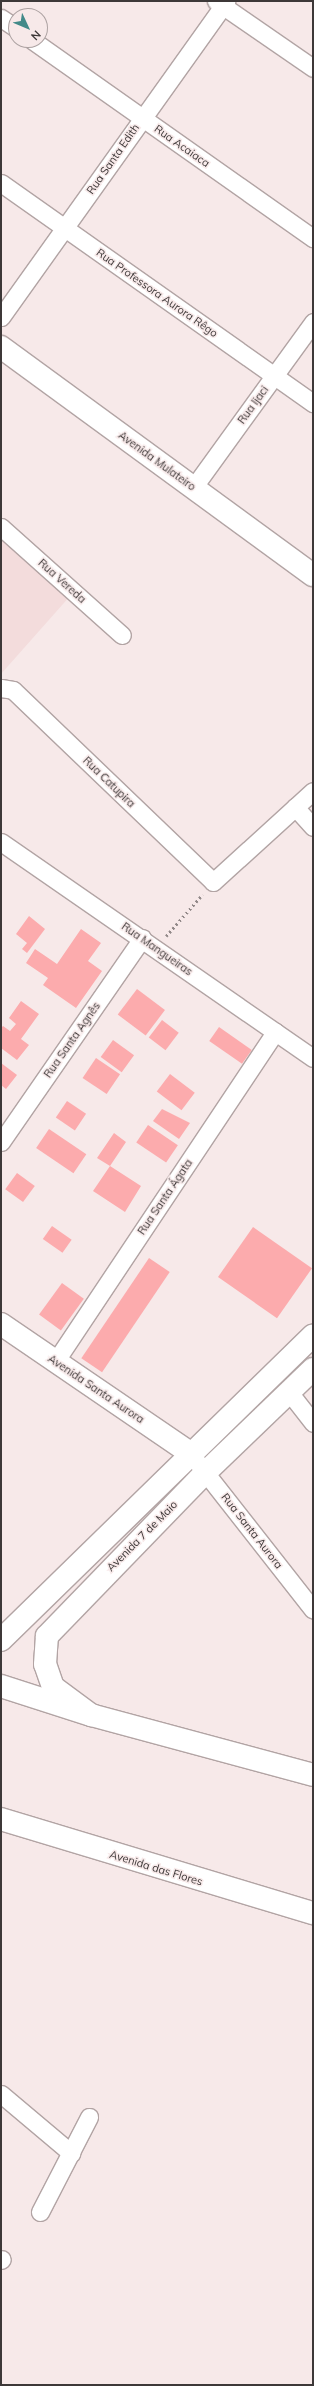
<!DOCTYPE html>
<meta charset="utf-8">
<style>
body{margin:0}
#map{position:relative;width:314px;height:2386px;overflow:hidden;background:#f7e9e9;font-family:Mulish,sans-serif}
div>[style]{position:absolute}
.built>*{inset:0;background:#f3dcdc}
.building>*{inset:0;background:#fcabad;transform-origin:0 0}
.path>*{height:2.5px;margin-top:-1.25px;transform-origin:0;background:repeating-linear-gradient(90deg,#928989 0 2px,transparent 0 5px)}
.roads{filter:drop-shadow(1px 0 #b2a4a4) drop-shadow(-1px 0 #b2a4a4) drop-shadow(0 1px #b2a4a4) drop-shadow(0 -1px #b2a4a4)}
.minor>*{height:17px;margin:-8.5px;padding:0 8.5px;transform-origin:8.5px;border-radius:8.5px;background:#fff}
.tertiary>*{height:22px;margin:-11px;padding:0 11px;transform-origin:11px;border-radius:11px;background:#fff}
.secondary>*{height:22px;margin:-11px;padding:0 11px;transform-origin:11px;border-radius:11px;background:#fff}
span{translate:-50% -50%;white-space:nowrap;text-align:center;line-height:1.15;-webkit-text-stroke:3px #f7e9e9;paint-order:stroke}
.street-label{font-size:11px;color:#3d3838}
.frame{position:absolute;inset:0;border:2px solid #3d3838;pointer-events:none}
.north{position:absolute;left:8px;top:8px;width:40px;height:40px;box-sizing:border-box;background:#f7e9e9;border:1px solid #ada2a2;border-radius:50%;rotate:134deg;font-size:11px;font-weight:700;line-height:16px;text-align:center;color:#3d3838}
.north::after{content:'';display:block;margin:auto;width:14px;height:18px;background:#428a89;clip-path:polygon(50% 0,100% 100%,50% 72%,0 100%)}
</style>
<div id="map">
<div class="built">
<div style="clip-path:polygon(1px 535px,71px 595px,1px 674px)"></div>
</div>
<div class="building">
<div style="clip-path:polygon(29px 916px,45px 929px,27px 953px,22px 949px,27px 943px,16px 934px)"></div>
<div style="clip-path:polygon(81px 929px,101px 943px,88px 961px,102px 971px,76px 1008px,43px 985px,48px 978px,26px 963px,35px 949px,57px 964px)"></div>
<div style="left:137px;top:989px;width:35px;height:32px;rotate:37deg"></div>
<div style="clip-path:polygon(21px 1001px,39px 1014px,21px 1039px,29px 1045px,17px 1060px,1px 1048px,1px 1028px,3px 1026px,10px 1031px,16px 1024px,9px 1018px)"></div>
<div style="left:162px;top:1020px;width:21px;height:22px;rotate:37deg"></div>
<div style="left:219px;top:1027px;width:40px;height:17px;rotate:35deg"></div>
<div style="left:113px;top:1040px;width:26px;height:21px;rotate:36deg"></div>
<div style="left:96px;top:1058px;width:29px;height:24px;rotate:34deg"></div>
<div style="clip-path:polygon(1px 1063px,17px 1075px,6px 1089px,1px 1085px)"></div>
<div style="left:170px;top:1074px;width:31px;height:22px;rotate:37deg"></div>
<div style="left:67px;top:1101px;width:23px;height:20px;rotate:34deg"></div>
<div style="clip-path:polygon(162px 1109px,190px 1123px,179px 1139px,153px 1121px)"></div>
<div style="left:148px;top:1125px;width:36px;height:21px;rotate:34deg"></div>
<div style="left:49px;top:1129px;width:45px;height:23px;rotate:34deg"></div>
<div style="clip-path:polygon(114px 1133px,126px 1142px,110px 1166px,141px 1186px,125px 1212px,93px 1191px,110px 1166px,97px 1158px)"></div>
<div style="left:17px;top:1173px;width:22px;height:20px;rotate:36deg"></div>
<div style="left:52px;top:1226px;width:24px;height:16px;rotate:35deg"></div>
<div style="left:253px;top:1227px;width:72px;height:61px;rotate:35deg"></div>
<div style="left:149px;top:1258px;width:25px;height:121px;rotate:34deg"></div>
<div style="left:62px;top:1283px;width:27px;height:39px;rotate:36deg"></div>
</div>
<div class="path">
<div style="left:166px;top:936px;width:55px;rotate:-48.7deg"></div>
</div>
<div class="roads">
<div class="minor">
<div style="left:216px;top:1px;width:118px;rotate:34.6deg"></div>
<div style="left:1px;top:18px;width:18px;rotate:34deg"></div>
<div style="left:32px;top:40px;width:344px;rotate:35.2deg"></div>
<div style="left:1px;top:183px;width:382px;rotate:35.2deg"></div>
<div style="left:1px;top:317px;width:388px;rotate:-54.5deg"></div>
<div style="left:193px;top:488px;width:205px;rotate:-54.1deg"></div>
<div style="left:1px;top:527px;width:162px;rotate:41.8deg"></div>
<div style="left:1px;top:688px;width:12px;rotate:9deg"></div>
<div style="left:13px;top:690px;width:277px;rotate:43.8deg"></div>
<div style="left:213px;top:882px;width:135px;rotate:-42.3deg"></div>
<div style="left:295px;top:807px;width:27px;rotate:48deg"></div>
<div style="left:1px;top:842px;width:379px;rotate:34.7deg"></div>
<div style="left:1px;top:1142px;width:248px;rotate:-55.3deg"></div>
<div style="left:55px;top:1362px;width:397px;rotate:-56.3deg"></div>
<div style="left:289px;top:1392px;width:39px;rotate:52deg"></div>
<div style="left:190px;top:1453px;width:199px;rotate:51.9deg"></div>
<div style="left:1px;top:2094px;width:92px;rotate:40.1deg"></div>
<div style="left:40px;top:2212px;width:107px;rotate:-62.7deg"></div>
<div style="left:1px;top:2260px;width:1px;rotate:-45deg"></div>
</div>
<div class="tertiary">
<div style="left:1px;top:347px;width:386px;rotate:36.2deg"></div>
<div style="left:1px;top:1324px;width:229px;rotate:34.3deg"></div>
</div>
<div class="secondary">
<div style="left:1px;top:1640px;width:436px;rotate:-44.3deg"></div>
<div style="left:1px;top:1686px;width:95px;rotate:17.9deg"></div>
<div style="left:91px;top:1715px;width:230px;rotate:15.1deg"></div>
<div style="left:91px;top:1715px;width:47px;rotate:-143.6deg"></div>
<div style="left:53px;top:1687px;width:24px;rotate:-109deg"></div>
<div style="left:45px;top:1664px;width:28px;rotate:-86deg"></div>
<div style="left:47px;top:1636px;width:230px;rotate:-45.9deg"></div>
<div style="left:207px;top:1471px;width:147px;rotate:-43.9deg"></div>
<div style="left:1px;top:1819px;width:326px;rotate:16.8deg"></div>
</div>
</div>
<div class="street-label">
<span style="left:182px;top:146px;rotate:35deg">Rua Acaiaca</span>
<span style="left:113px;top:159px;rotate:-55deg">Rua Santa Edith</span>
<span style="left:157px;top:293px;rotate:35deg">Rua Professora Aurora Rêgo</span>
<span style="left:253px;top:405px;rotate:-54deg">Rua Ijaci</span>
<span style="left:157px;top:461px;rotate:36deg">Avenida Mulateiro</span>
<span style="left:62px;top:581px;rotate:42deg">Rua Vereda</span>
<span style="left:109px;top:782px;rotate:44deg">Rua Catupira</span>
<span style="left:157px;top:949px;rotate:35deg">Rua Mangueiras</span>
<span style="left:72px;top:1040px;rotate:-55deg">Rua Santa Agnês</span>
<span style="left:165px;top:1197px;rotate:-56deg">Rua Santa Ágata</span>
<span style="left:96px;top:1389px;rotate:34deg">Avenida Santa Aurora</span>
<span style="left:252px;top:1531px;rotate:52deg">Rua Santa Aurora</span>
<span style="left:142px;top:1536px;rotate:-45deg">Avenida 7 de Maio</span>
<span style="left:156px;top:1868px;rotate:17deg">Avenida das Flores</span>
</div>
<div class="frame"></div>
<div class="north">N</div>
</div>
